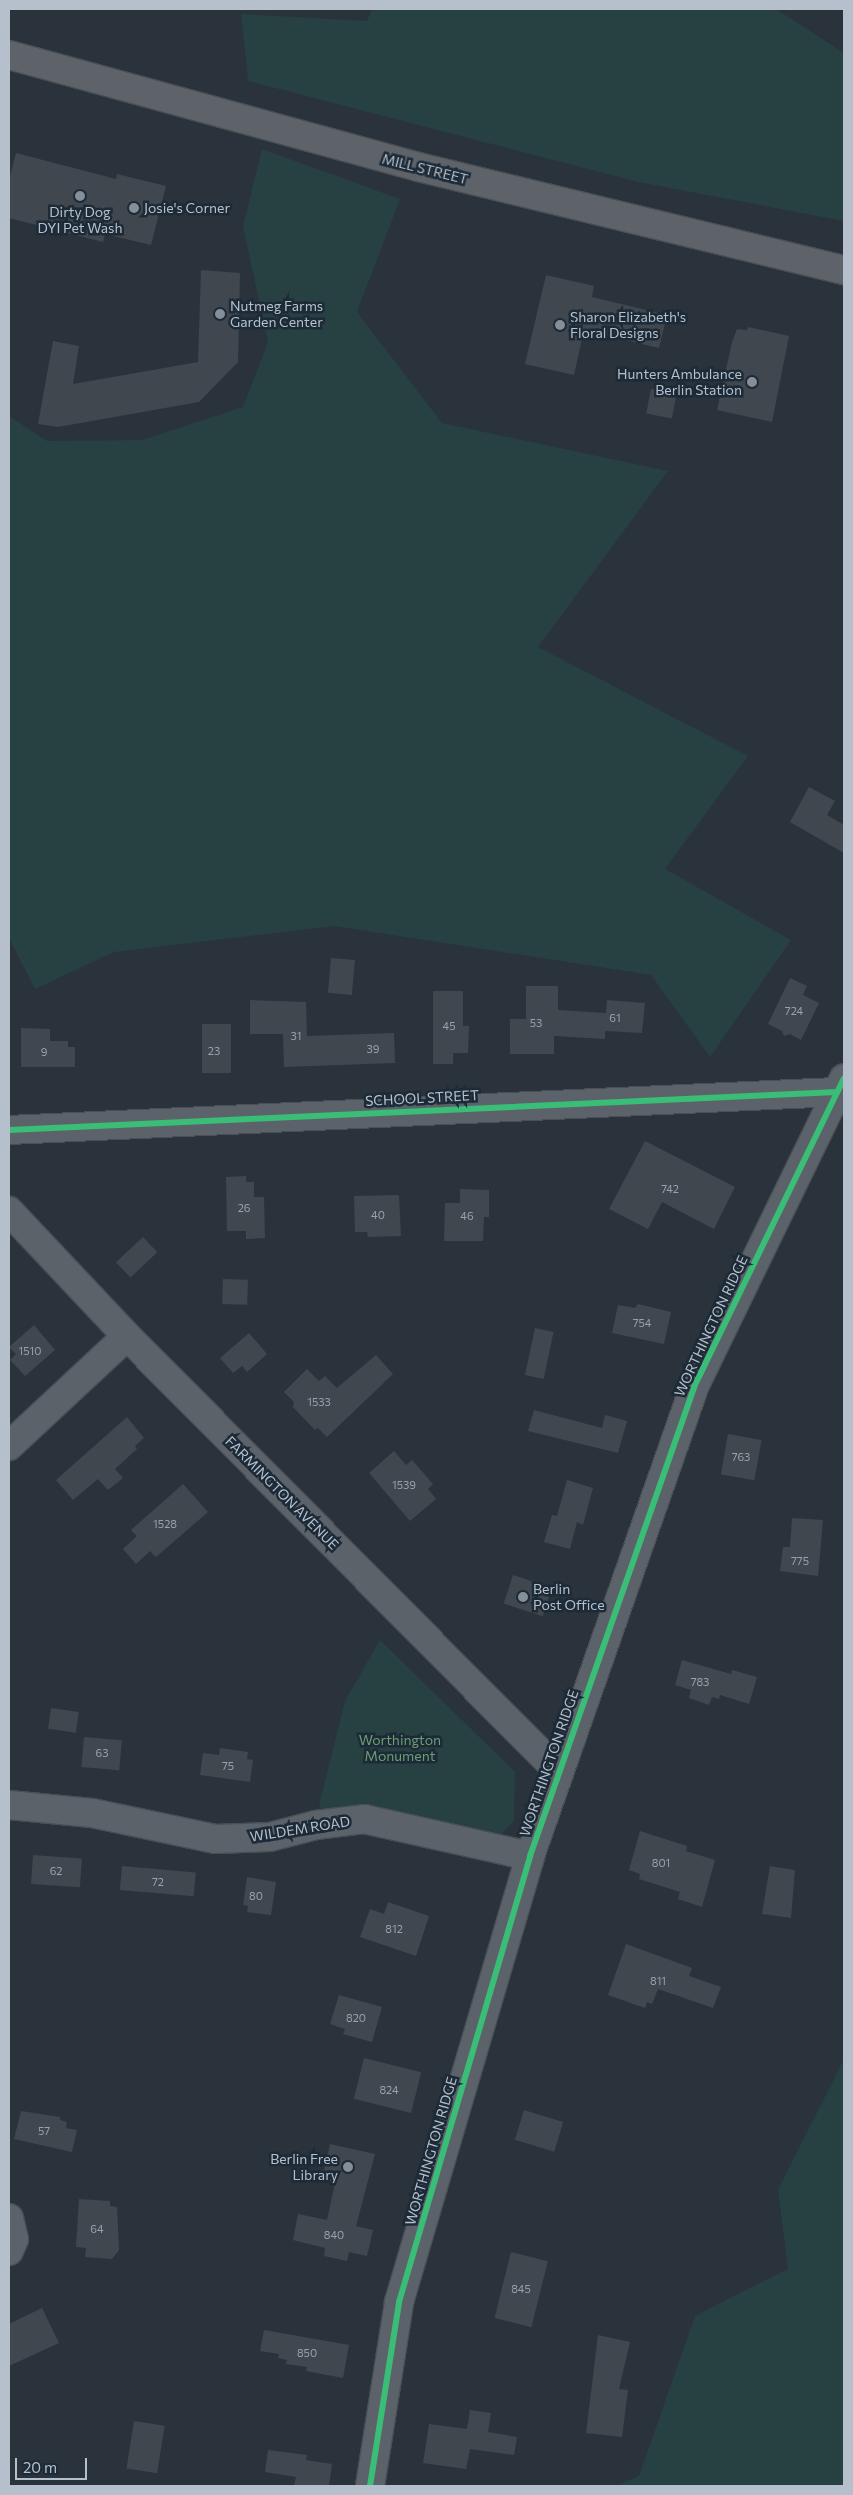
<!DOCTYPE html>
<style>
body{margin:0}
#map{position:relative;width:853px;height:2495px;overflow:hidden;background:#2a333b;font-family:Commissioner,sans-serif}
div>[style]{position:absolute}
.green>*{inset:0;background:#274042}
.building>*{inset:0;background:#40474e;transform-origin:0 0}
.roads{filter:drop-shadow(1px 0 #494f55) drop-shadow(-1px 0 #494f55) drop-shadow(0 1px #494f55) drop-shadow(0 -1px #494f55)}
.minor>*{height:28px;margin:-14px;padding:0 14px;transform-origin:14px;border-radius:14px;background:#5b6269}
.major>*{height:28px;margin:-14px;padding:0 14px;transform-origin:14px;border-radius:14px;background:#5e636a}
.cycleway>*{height:6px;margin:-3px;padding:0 3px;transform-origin:3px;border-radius:3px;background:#3abd76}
.dots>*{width:14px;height:14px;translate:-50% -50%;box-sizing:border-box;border:2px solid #1d2a37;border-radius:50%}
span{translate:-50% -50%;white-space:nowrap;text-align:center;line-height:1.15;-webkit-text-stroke:5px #1d2a37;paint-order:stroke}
.number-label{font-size:11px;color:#98a2ac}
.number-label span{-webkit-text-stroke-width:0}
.street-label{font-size:14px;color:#b5c0cc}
.poi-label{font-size:14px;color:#b5c0cc}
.left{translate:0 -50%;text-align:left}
.right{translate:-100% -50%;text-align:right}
.park-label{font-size:14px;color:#6a9f71}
.frame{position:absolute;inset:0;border:10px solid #b5c0cc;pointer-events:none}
.scale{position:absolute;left:15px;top:2458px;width:72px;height:22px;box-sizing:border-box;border:2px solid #b5c0cc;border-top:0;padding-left:6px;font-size:15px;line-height:18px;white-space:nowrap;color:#b5c0cc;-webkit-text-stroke:4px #1d2a37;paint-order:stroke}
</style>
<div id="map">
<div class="green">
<div style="clip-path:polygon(372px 9px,776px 9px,844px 53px,844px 221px,638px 182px,248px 81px,241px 14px,367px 21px)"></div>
<div style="clip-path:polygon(262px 149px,400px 199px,357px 312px,442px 423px,668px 471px,538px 647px,748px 756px,665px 869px,791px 940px,710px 1057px,651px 975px,335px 926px,114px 952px,35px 989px,9px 938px,9px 416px,47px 441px,142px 440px,243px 407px,268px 342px,243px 226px)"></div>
<div style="clip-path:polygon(380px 1640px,515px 1772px,514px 1821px,495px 1841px,328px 1816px,319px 1805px,345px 1701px)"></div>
<div style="clip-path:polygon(844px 2059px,844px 2486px,617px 2486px,639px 2476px,695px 2316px,788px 2269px,778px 2190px)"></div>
</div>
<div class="building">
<div style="clip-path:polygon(16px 153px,116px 179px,117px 174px,166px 186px,151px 245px,105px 234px,103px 242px,9px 218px,9px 180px)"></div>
<div style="clip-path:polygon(201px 270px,240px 273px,238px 362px,199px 402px,58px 427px,38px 424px,53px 341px,79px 346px,73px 384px,198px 362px)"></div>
<div style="clip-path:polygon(546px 275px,594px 286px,592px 297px,667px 315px,659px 348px,584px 330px,574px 375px,525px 364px)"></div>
<div style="clip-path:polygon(748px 327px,789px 336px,772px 422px,717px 410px,732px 342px,737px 329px,747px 330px)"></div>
<div style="left:651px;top:389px;width:26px;height:25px;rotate:11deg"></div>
<div style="clip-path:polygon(809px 787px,835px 801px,827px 815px,844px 825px,844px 853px,790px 822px)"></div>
<div style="left:331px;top:958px;width:24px;height:35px;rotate:5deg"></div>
<div style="clip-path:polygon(790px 978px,807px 986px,803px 995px,819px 1003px,801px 1040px,790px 1034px,784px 1036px,782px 1031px,768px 1024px)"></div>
<div style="clip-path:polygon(526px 986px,558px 986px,558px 1010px,606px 1013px,607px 1000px,645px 1003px,642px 1033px,605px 1031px,605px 1039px,554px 1036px,554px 1054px,510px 1054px,510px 1019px,526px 1019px)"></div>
<div style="clip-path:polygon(433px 991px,463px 991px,463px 1026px,469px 1026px,468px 1053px,453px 1053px,453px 1064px,433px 1064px)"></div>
<div style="clip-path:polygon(250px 1000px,306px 1002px,307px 1036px,394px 1033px,395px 1063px,284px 1067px,283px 1034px,250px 1034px)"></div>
<div style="left:202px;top:1024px;width:29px;height:49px"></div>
<div style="clip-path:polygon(21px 1028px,50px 1029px,50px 1041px,68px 1041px,68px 1047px,75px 1047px,75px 1067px,21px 1067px)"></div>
<div style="clip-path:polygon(645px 1141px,735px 1187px,714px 1229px,662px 1202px,648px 1229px,609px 1209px)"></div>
<div style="clip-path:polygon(246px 1176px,246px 1182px,254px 1182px,254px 1197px,264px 1197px,265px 1238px,246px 1239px,246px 1231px,227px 1231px,226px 1177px)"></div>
<div style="clip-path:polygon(460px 1189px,489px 1190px,489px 1217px,484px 1217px,483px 1241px,444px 1241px,445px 1203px,460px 1203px)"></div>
<div style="clip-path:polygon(399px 1195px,401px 1236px,368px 1237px,367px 1232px,355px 1232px,354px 1196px)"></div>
<div style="left:143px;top:1237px;width:21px;height:37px;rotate:47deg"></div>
<div style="left:223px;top:1279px;width:25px;height:25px;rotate:2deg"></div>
<div style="clip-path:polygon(638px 1304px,671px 1312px,664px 1344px,612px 1333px,618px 1305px,635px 1308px)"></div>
<div style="clip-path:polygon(34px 1325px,55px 1350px,25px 1376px,10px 1360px,16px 1354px,9px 1347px)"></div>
<div style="left:535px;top:1328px;width:19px;height:48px;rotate:12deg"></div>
<div style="clip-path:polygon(249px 1333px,267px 1354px,247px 1372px,242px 1366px,233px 1373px,220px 1358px)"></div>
<div style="clip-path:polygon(376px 1355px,393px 1374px,327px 1437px,318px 1428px,315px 1430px,293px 1407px,294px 1402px,284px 1392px,307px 1369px,319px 1381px,325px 1376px,337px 1388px)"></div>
<div style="clip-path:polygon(534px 1410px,602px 1428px,605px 1415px,627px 1421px,618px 1453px,528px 1431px)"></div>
<div style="clip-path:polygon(127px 1417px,144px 1438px,135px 1446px,137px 1449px,115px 1469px,123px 1478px,108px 1490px,98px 1479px,73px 1500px,56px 1480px)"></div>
<div style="left:728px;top:1434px;width:34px;height:41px;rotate:10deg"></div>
<div style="clip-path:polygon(394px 1451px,406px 1465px,412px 1460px,433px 1484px,428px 1489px,436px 1499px,410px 1521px,369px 1473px)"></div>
<div style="clip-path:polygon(567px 1480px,593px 1488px,583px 1525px,577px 1522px,570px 1549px,544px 1542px,552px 1515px,557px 1516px)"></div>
<div style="clip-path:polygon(183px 1484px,208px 1512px,156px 1557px,150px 1551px,136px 1564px,123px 1549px,137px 1536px,131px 1530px)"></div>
<div style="clip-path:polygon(792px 1518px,823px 1520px,818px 1576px,780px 1571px,783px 1547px,790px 1547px)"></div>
<div style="left:513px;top:1575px;width:41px;height:30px;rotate:18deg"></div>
<div style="clip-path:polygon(682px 1660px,731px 1674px,732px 1670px,757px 1677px,749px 1704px,720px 1695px,719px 1699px,712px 1697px,709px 1705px,689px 1698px,691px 1690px,675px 1685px)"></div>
<div style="left:51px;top:1708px;width:28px;height:21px;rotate:8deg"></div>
<div style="left:84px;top:1737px;width:38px;height:30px;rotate:5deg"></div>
<div style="clip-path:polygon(220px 1748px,248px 1752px,247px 1759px,253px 1760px,250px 1782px,200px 1775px,203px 1753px,219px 1755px)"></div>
<div style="clip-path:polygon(640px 1831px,687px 1846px,686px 1851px,715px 1860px,702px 1907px,678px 1899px,680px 1892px,639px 1879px,640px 1874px,629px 1870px)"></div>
<div style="left:33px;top:1855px;width:49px;height:29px;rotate:4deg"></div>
<div style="left:122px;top:1866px;width:74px;height:24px;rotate:5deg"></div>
<div style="clip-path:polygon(770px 1866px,795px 1870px,791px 1918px,762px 1914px)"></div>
<div style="clip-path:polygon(247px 1877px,276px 1882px,271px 1915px,247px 1912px,248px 1906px,243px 1905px)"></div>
<div style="clip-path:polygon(388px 1902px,429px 1916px,416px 1956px,360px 1937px,370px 1909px,384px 1914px)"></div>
<div style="clip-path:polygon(626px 1944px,692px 1968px,689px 1976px,721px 1987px,713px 2008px,658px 1989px,652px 2004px,647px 2002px,645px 2008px,608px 1995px)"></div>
<div style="clip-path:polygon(339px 1995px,382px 2007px,372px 2042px,343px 2034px,345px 2029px,330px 2024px)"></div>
<div style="left:364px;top:2058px;width:59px;height:42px;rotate:14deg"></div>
<div style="left:524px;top:2110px;width:41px;height:31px;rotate:17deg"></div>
<div style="clip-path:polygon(21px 2111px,60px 2117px,60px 2120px,67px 2122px,66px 2128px,77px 2130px,72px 2152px,14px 2139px)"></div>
<div style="clip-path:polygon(330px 2144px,375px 2154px,356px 2226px,373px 2230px,367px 2256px,349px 2252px,347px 2261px,324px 2256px,325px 2248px,293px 2240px,298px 2214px,327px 2220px,335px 2183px,322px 2180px)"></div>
<div style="clip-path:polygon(79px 2199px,110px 2201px,110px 2206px,117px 2207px,119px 2250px,112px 2259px,85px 2257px,86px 2248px,76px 2247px)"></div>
<div style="left:511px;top:2252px;width:38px;height:68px;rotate:14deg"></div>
<div style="clip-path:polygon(42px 2308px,59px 2343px,9px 2366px,9px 2324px)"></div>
<div style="clip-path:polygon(264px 2330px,349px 2345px,343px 2378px,306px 2371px,307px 2367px,286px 2364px,287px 2360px,278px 2358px,279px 2354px,260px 2351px)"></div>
<div style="clip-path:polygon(598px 2335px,630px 2342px,619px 2389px,628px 2390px,622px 2437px,586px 2433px)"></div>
<div style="clip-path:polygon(470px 2410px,491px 2413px,488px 2432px,517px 2437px,514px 2455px,470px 2449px,466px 2469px,423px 2463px,429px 2424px,467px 2429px)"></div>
<div style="left:134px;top:2421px;width:31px;height:48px;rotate:9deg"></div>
<div style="clip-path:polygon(268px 2450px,307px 2455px,306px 2460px,332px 2464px,329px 2486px,294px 2486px,296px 2477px,265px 2472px)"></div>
</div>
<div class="roads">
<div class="minor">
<div style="left:9px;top:1130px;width:829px;rotate:-2.63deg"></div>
<div style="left:9px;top:1211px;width:172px;rotate:46.7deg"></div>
<div style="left:127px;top:1336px;width:614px;rotate:45.26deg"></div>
<div style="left:9px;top:1446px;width:161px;rotate:-43deg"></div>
<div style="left:9px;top:1805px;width:83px;rotate:5.5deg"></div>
<div style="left:92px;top:1813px;width:126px;rotate:11.9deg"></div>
<div style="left:215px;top:1839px;width:55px;rotate:-2.1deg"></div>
<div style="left:270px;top:1837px;width:48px;rotate:-14.6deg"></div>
<div style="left:316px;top:1825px;width:48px;rotate:-7.1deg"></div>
<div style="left:364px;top:1819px;width:170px;rotate:12.6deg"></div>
<div style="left:9px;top:2218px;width:22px;rotate:77deg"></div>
<div style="left:14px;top:2239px;width:13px;rotate:113deg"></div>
<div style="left:370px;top:2486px;width:186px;rotate:-81deg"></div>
<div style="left:399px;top:2302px;width:465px;rotate:-73.6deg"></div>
<div style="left:530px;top:1856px;width:497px;rotate:-70.7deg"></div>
<div style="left:694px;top:1387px;width:343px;rotate:-64.1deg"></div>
</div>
<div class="major">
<div style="left:9px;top:55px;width:424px;rotate:15.3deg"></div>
<div style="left:418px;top:167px;width:438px;rotate:13.6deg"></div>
</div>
</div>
<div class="cycleway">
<div style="left:9px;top:1130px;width:829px;rotate:-2.63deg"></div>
<div style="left:370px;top:2486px;width:186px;rotate:-81deg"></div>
<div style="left:399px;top:2302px;width:465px;rotate:-73.6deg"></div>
<div style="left:530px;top:1856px;width:497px;rotate:-70.7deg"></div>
<div style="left:694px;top:1387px;width:343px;rotate:-64.1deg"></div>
</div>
<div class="dots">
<div style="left:80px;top:196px;background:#848f99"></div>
<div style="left:134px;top:208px;background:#848f99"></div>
<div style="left:220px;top:314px;background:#848f99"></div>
<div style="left:560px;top:325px;background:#848f99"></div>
<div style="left:752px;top:382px;background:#848f99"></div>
<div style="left:523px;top:1597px;background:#848f99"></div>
<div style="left:348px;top:2167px;background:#848f99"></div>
</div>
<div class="number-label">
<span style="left:794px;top:1011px">724</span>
<span style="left:615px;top:1018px">61</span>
<span style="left:536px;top:1023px">53</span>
<span style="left:449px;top:1026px">45</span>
<span style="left:296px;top:1036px">31</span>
<span style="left:373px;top:1049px">39</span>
<span style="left:214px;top:1051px">23</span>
<span style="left:44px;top:1052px">9</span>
<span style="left:670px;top:1189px">742</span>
<span style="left:244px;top:1208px">26</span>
<span style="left:378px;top:1215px">40</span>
<span style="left:467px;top:1216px">46</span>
<span style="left:642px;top:1323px">754</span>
<span style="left:30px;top:1351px">1510</span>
<span style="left:319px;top:1402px">1533</span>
<span style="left:741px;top:1457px">763</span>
<span style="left:404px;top:1485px">1539</span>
<span style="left:165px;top:1524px">1528</span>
<span style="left:800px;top:1561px">775</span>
<span style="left:700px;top:1682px">783</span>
<span style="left:102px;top:1753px">63</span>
<span style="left:228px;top:1766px">75</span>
<span style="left:661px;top:1863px">801</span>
<span style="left:56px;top:1871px">62</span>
<span style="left:158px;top:1882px">72</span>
<span style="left:256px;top:1896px">80</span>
<span style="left:394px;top:1929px">812</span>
<span style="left:658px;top:1981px">811</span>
<span style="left:356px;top:2018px">820</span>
<span style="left:389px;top:2090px">824</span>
<span style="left:44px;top:2131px">57</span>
<span style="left:97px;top:2229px">64</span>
<span style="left:334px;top:2235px">840</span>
<span style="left:521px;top:2289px">845</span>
<span style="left:307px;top:2353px">850</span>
</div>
<div class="street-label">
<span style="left:425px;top:169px;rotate:14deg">MILL STREET</span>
<span style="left:422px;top:1098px;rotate:-3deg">SCHOOL STREET</span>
<span style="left:711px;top:1326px;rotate:-65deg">WORTHINGTON RIDGE</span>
<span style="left:282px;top:1493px;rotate:45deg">FARMINGTON AVENUE</span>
<span style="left:549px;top:1763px;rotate:-71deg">WORTHINGTON RIDGE</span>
<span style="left:300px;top:1829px;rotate:-9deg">WILDEM ROAD</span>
<span style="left:431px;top:2151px;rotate:-74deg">WORTHINGTON RIDGE</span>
</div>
<div class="poi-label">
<span class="left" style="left:144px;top:208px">Josie's Corner</span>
<span style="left:80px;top:220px">Dirty Dog<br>DYI Pet Wash</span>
<span class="left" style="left:230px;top:314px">Nutmeg Farms<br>Garden Center</span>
<span class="left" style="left:570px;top:325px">Sharon Elizabeth's<br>Floral Designs</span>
<span class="right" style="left:742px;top:382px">Hunters Ambulance<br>Berlin Station</span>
<span class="left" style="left:533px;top:1597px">Berlin<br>Post Office</span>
<span class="right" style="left:338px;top:2167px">Berlin Free<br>Library</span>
</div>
<div class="park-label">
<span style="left:400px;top:1748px">Worthington<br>Monument</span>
</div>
<div class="frame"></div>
<div class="scale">20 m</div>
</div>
